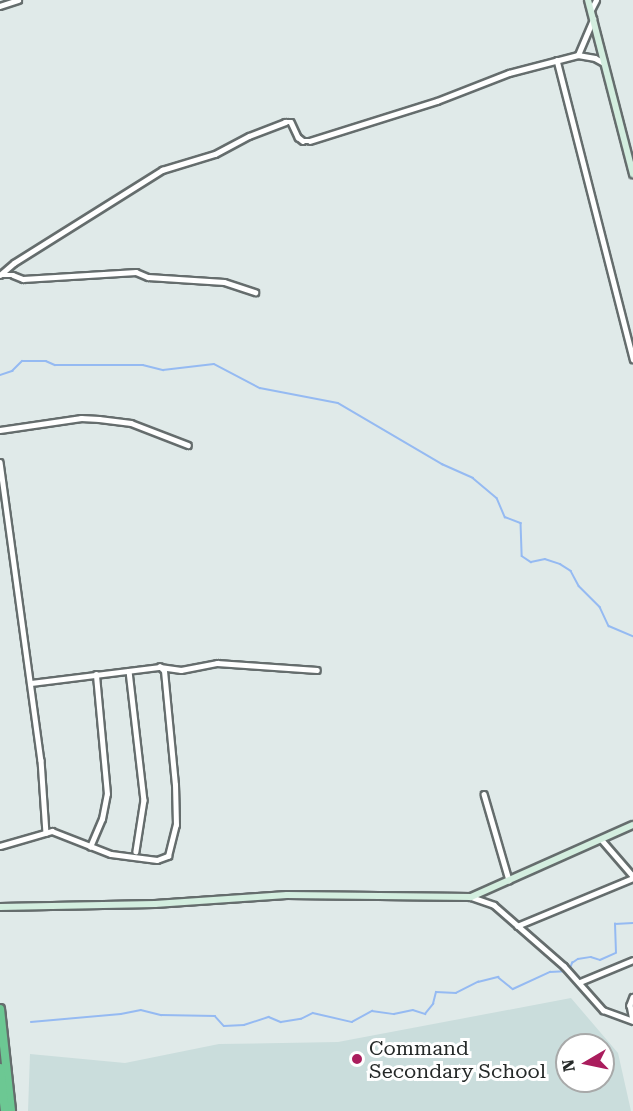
<!DOCTYPE html>
<style>
body{margin:0}
#map{position:relative;width:633px;height:1111px;overflow:hidden;background:#e0eae9;font-family:"Roboto Serif",serif}
div>[style]{position:absolute}
.built>*{inset:0;background:#cadddc}
.stream>*{height:1.5px;margin:-0.75px;padding:0 0.75px;transform-origin:0.75px;border-radius:0.75px;background:#95baf2}
.roads{filter:drop-shadow(2px 0 #656d6d) drop-shadow(-2px 0 #656d6d) drop-shadow(0 2px #656d6d) drop-shadow(0 -2px #656d6d)}
.street>*{height:4.5px;margin:-2.25px;padding:0 2.25px;transform-origin:2.25px;border-radius:2.25px;background:#fff}
.secondary>*{height:6px;margin:-3px;padding:0 3px;transform-origin:3px;border-radius:3px;background:#d3eedf}
.highway>*{height:8px;margin:-4px;padding:0 4px;transform-origin:4px;border-radius:4px;background:#6cc893}
.dots>*{width:16px;height:16px;translate:-50% -50%;box-sizing:border-box;border:3px solid #fff;border-radius:50%}
span{translate:-50% -50%;white-space:nowrap;text-align:center;line-height:1.15;-webkit-text-stroke:6px #fff;paint-order:stroke}
.poi-label{font-size:20px;color:#252928}
.left{translate:0 -50%;text-align:left}
.north{position:absolute;left:555px;top:1033px;width:60px;height:60px;box-sizing:border-box;background:#fff;border:2px solid #a8a9a9;border-radius:50%;rotate:261deg;font-size:16px;font-weight:700;line-height:24px;text-align:center;color:#252928}
.north::after{content:'';display:block;margin:auto;width:21px;height:27px;background:#aa1d5d;clip-path:polygon(50% 0,100% 100%,50% 72%,0 100%)}
</style>
<div id="map">
<div class="built">
<div style="clip-path:polygon(evenodd,571px 998px,618px 1053px,631px 1111px,28px 1111px,30px 1054px,125px 1063px,219px 1044px,338px 1042px,571px 998px,567px 1045px,603px 1045px,603px 1081px,567px 1081px,567px 1045px)"></div>
</div>
<div class="stream">
<div style="left:0;top:375px;width:13px;rotate:-18deg"></div>
<div style="left:12px;top:371px;width:14px;rotate:-45deg"></div>
<div style="left:22px;top:361px;width:24px"></div>
<div style="left:46px;top:361px;width:10px;rotate:24deg"></div>
<div style="left:55px;top:365px;width:88px"></div>
<div style="left:143px;top:365px;width:21px;rotate:14deg"></div>
<div style="left:163px;top:370px;width:51px;rotate:-6.7deg"></div>
<div style="left:214px;top:364px;width:52px;rotate:27.6deg"></div>
<div style="left:260px;top:388px;width:79px;rotate:10.9deg"></div>
<div style="left:338px;top:403px;width:121px;rotate:30.4deg"></div>
<div style="left:442px;top:464px;width:34px;rotate:24deg"></div>
<div style="left:473px;top:478px;width:31px;rotate:40deg"></div>
<div style="left:497px;top:498px;width:21px;rotate:67deg"></div>
<div style="left:505px;top:517px;width:17px;rotate:21deg"></div>
<div style="left:521px;top:523px;width:33px;rotate:88deg"></div>
<div style="left:522px;top:556px;width:11px;rotate:34deg"></div>
<div style="left:531px;top:562px;width:14px;rotate:-12deg"></div>
<div style="left:545px;top:559px;width:16px;rotate:18deg"></div>
<div style="left:560px;top:564px;width:13px;rotate:32deg"></div>
<div style="left:571px;top:571px;width:17px;rotate:62deg"></div>
<div style="left:579px;top:586px;width:30px;rotate:45deg"></div>
<div style="left:600px;top:607px;width:21px;rotate:65deg"></div>
<div style="left:609px;top:626px;width:26px;rotate:23deg"></div>
<div style="left:31px;top:1022px;width:90px;rotate:-5.1deg"></div>
<div style="left:121px;top:1014px;width:20px;rotate:-11deg"></div>
<div style="left:141px;top:1010px;width:21px;rotate:14deg"></div>
<div style="left:161px;top:1015px;width:54px;rotate:1.1deg"></div>
<div style="left:215px;top:1016px;width:13px;rotate:48deg"></div>
<div style="left:224px;top:1026px;width:20px;rotate:-3deg"></div>
<div style="left:244px;top:1025px;width:26px;rotate:-18deg"></div>
<div style="left:269px;top:1017px;width:13px;rotate:23deg"></div>
<div style="left:281px;top:1022px;width:20px;rotate:-9deg"></div>
<div style="left:301px;top:1019px;width:13px;rotate:-27deg"></div>
<div style="left:313px;top:1013px;width:40px;rotate:13deg"></div>
<div style="left:352px;top:1022px;width:23px;rotate:-29deg"></div>
<div style="left:372px;top:1011px;width:22px;rotate:8deg"></div>
<div style="left:394px;top:1014px;width:19px;rotate:-12deg"></div>
<div style="left:413px;top:1010px;width:13px;rotate:18deg"></div>
<div style="left:425px;top:1014px;width:13px;rotate:-51deg"></div>
<div style="left:433px;top:1004px;width:12px;rotate:-76deg"></div>
<div style="left:436px;top:992px;width:20px;rotate:3deg"></div>
<div style="left:456px;top:993px;width:25px;rotate:-27deg"></div>
<div style="left:478px;top:982px;width:21px;rotate:-14deg"></div>
<div style="left:498px;top:977px;width:19px;rotate:39deg"></div>
<div style="left:513px;top:989px;width:41px;rotate:-24.7deg"></div>
<div style="left:550px;top:972px;width:19px;rotate:-3deg"></div>
<div style="left:569px;top:971px;width:9px;rotate:-69deg"></div>
<div style="left:572px;top:963px;width:7px;rotate:-34deg"></div>
<div style="left:578px;top:959px;width:13px;rotate:-9deg"></div>
<div style="left:591px;top:957px;width:9px;rotate:18deg"></div>
<div style="left:600px;top:960px;width:17px;rotate:-24deg"></div>
<div style="left:616px;top:953px;width:29px;rotate:-92deg"></div>
<div style="left:615px;top:924px;width:18px;rotate:-3deg"></div>
</div>
<div class="roads">
<div class="street">
<div style="left:0;top:6px;width:19px;rotate:-18deg"></div>
<div style="left:591px;top:10px;width:11px;rotate:-63deg"></div>
<div style="left:578px;top:55px;width:39px;rotate:-67deg"></div>
<div style="left:557px;top:60px;width:309px;rotate:75.7deg"></div>
<div style="left:0;top:275px;width:18px;rotate:-41deg"></div>
<div style="left:14px;top:263px;width:175px;rotate:-32.1deg"></div>
<div style="left:162px;top:170px;width:55px;rotate:-16.8deg"></div>
<div style="left:215px;top:154px;width:38px;rotate:-28deg"></div>
<div style="left:249px;top:136px;width:39px;rotate:-21deg"></div>
<div style="left:285px;top:122px;width:6px"></div>
<div style="left:291px;top:122px;width:17px;rotate:65deg"></div>
<div style="left:298px;top:137px;width:6px;rotate:39deg"></div>
<div style="left:303px;top:141px;width:7px"></div>
<div style="left:310px;top:141px;width:133px;rotate:-17.5deg"></div>
<div style="left:437px;top:101px;width:77px;rotate:-21.3deg"></div>
<div style="left:509px;top:73px;width:71px;rotate:-14.6deg"></div>
<div style="left:578px;top:55px;width:17px;rotate:10deg"></div>
<div style="left:595px;top:58px;width:10px;rotate:29deg"></div>
<div style="left:2px;top:275px;width:11px"></div>
<div style="left:13px;top:275px;width:11px;rotate:22deg"></div>
<div style="left:23px;top:279px;width:113px;rotate:-3.5deg"></div>
<div style="left:136px;top:272px;width:13px;rotate:23deg"></div>
<div style="left:148px;top:277px;width:76px;rotate:3.8deg"></div>
<div style="left:224px;top:282px;width:33px;rotate:18deg"></div>
<div style="left:0;top:430px;width:82px;rotate:-8.4deg"></div>
<div style="left:81px;top:418px;width:18px;rotate:3deg"></div>
<div style="left:99px;top:419px;width:32px;rotate:7deg"></div>
<div style="left:131px;top:423px;width:61px;rotate:21.1deg"></div>
<div style="left:0;top:462px;width:301px;rotate:82.2deg"></div>
<div style="left:41px;top:760px;width:73px;rotate:86.1deg"></div>
<div style="left:129px;top:671px;width:130px;rotate:83.4deg"></div>
<div style="left:144px;top:800px;width:52px;rotate:98.9deg"></div>
<div style="left:31px;top:683px;width:130px;rotate:-7.1deg"></div>
<div style="left:160px;top:667px;width:21px;rotate:8deg"></div>
<div style="left:181px;top:670px;width:37px;rotate:-11deg"></div>
<div style="left:217px;top:663px;width:100px;rotate:4deg"></div>
<div style="left:484px;top:794px;width:90px;rotate:73.8deg"></div>
<div style="left:601px;top:839px;width:49px;rotate:49.1deg"></div>
<div style="left:0;top:846px;width:54px;rotate:-16.1deg"></div>
<div style="left:52px;top:831px;width:63px;rotate:21.3deg"></div>
<div style="left:111px;top:854px;width:46px;rotate:7.4deg"></div>
<div style="left:157px;top:860px;width:12px;rotate:-20deg"></div>
<div style="left:168px;top:856px;width:32px;rotate:-76deg"></div>
<div style="left:176px;top:825px;width:40px;rotate:-91.4deg"></div>
<div style="left:175px;top:785px;width:115px;rotate:-95.5deg"></div>
<div style="left:164px;top:671px;width:6px;rotate:-135deg"></div>
<div style="left:90px;top:847px;width:30px;rotate:-67deg"></div>
<div style="left:102px;top:819px;width:25px;rotate:-79deg"></div>
<div style="left:107px;top:794px;width:120px;rotate:-95.3deg"></div>
<div style="left:471px;top:897px;width:24px;rotate:19deg"></div>
<div style="left:494px;top:905px;width:93px;rotate:41.1deg"></div>
<div style="left:564px;top:966px;width:59px;rotate:48.4deg"></div>
<div style="left:603px;top:1010px;width:32px;rotate:20deg"></div>
<div style="left:517px;top:926px;width:126px;rotate:-22.5deg"></div>
<div style="left:580px;top:982px;width:57px;rotate:-22.5deg"></div>
<div style="left:633px;top:997px;width:9px;rotate:111deg"></div>
<div style="left:630px;top:1005px;width:15px;rotate:79deg"></div>
</div>
<div class="secondary">
<div style="left:588px;top:0;width:180px;rotate:75.5deg"></div>
<div style="left:0;top:907px;width:155px;rotate:-1.1deg"></div>
<div style="left:155px;top:904px;width:132px;rotate:-3.9deg"></div>
<div style="left:287px;top:895px;width:184px;rotate:0.6deg"></div>
<div style="left:471px;top:897px;width:177px;rotate:-24deg"></div>
</div>
<div class="highway">
<div style="left:0;top:1009px;width:103px;rotate:83.8deg"></div>
<div style="left:0;top:1068px;width:43px;rotate:83.4deg"></div>
</div>
</div>
<div class="dots">
<div style="left:357px;top:1059px;background:#aa1d5d"></div>
</div>
<div class="poi-label">
<span class="left" style="left:369px;top:1060px">Command<br>Secondary School</span>
</div>
<div class="north">N</div>
</div>
